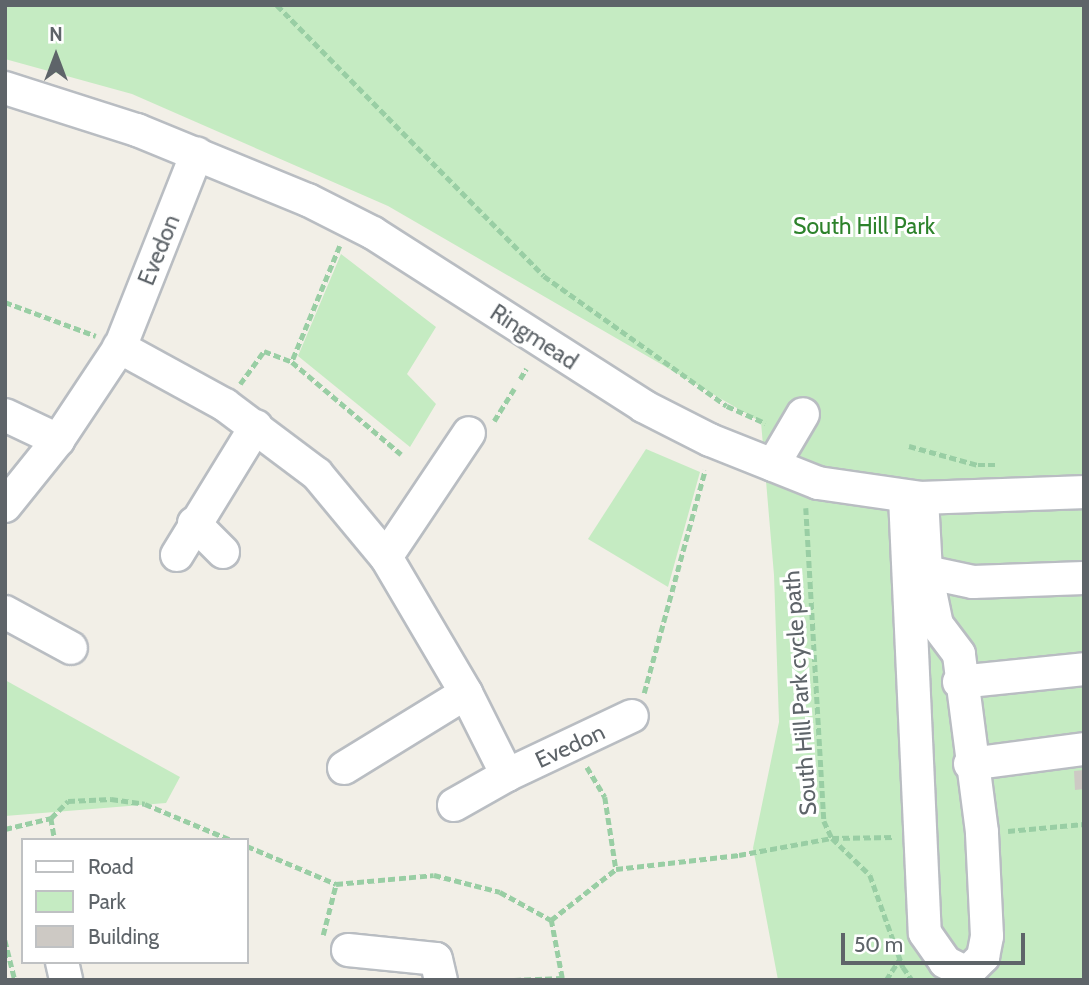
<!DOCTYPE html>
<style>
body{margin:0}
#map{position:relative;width:1089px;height:985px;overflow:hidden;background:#f2efe7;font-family:Cabin,sans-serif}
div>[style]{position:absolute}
.green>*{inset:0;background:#c5ebc2}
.building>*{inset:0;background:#cdc9c4}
.path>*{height:4.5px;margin-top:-2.25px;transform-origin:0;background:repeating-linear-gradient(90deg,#99cea4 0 7px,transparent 0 10.5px)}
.roads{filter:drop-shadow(2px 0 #b9bdc2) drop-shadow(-2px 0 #b9bdc2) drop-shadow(0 2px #b9bdc2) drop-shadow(0 -2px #b9bdc2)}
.minor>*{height:32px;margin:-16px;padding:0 16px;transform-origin:16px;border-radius:16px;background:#fff}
span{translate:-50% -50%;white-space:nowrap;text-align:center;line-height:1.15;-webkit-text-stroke:6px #fff;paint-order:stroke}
.park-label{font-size:23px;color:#2d822b}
.street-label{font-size:23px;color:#5e6469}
.frame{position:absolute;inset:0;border:7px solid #5e6469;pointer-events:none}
.legend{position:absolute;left:21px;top:838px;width:228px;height:126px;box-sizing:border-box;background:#fff;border:2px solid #bfc1c3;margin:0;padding:9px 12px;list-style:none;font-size:21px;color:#5e6469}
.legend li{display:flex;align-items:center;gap:14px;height:35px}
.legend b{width:35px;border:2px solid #bfc1c3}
.north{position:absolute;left:21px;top:21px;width:70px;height:70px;-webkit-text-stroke:5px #fff;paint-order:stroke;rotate:0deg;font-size:19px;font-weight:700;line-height:28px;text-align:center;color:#5e6469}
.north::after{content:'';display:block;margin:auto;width:24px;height:32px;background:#5e6469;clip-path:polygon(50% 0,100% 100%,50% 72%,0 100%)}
.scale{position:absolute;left:841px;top:933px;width:184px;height:32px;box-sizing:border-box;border:4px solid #5e6469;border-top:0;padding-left:9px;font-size:21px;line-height:24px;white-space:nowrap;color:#5e6469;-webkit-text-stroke:5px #fff;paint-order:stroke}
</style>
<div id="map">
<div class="green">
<div style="clip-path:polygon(5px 5px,1084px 5px,1084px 980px,778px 980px,753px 848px,779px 722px,774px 575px,761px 422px,388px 206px,132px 94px,5px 59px)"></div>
<div style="clip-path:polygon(341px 254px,436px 327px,407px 374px,436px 404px,410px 447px,298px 356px)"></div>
<div style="clip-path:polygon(646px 449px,700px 472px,668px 587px,588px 539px)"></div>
<div style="clip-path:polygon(5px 680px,180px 777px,166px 803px,5px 816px)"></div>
</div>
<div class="building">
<div style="clip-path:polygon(1084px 770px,1084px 789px,1075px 790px,1074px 771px)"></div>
</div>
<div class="path">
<div style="left:277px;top:5px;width:380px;rotate:45.4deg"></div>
<div style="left:544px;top:276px;width:224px;rotate:35.4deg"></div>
<div style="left:727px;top:406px;width:42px;rotate:24.1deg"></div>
<div style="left:340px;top:246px;width:126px;rotate:112.5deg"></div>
<div style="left:292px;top:362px;width:143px;rotate:40.2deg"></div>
<div style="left:5px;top:302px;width:97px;rotate:20.5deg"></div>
<div style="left:520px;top:379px;width:12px;rotate:-59deg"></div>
<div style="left:240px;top:384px;width:41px;rotate:-54deg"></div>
<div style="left:264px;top:351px;width:30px;rotate:21deg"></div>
<div style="left:494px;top:421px;width:38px;rotate:-58deg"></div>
<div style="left:909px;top:446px;width:72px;rotate:15.4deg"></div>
<div style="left:978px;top:465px;width:19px"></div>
<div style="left:806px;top:508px;width:314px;rotate:86.7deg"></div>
<div style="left:824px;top:821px;width:19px;rotate:65deg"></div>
<div style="left:832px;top:838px;width:53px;rotate:44.2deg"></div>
<div style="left:870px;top:875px;width:98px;rotate:70.3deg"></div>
<div style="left:903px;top:967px;width:16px;rotate:55deg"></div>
<div style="left:644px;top:693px;width:231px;rotate:-74.7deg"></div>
<div style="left:587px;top:767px;width:35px;rotate:59deg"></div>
<div style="left:605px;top:797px;width:73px;rotate:81.3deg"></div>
<div style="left:51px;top:818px;width:22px;rotate:80deg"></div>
<div style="left:5px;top:829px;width:47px;rotate:-13.4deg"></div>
<div style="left:51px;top:818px;width:24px;rotate:-45deg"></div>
<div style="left:68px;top:801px;width:43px;rotate:-2.7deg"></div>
<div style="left:111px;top:799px;width:34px;rotate:8deg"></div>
<div style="left:145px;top:804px;width:93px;rotate:22.7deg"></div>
<div style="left:1008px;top:831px;width:76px;rotate:-5.3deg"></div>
<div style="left:247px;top:846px;width:97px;rotate:23.1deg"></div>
<div style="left:336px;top:884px;width:98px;rotate:-5.2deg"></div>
<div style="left:434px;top:875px;width:68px;rotate:14.4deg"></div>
<div style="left:500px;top:892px;width:58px;rotate:28.8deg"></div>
<div style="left:551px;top:920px;width:83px;rotate:-38.1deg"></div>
<div style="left:616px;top:869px;width:124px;rotate:-6.5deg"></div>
<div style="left:739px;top:855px;width:95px;rotate:-10.4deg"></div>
<div style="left:832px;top:838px;width:63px;rotate:-0.9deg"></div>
<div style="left:323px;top:935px;width:53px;rotate:-75.7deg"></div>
<div style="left:5px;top:940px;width:41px;rotate:76deg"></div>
<div style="left:514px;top:980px;width:48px;rotate:-2.4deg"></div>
<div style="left:562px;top:978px;width:59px;rotate:-100.7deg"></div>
<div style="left:886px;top:980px;width:24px;rotate:-57deg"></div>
</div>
<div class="roads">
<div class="minor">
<div style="left:5px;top:88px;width:139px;rotate:17.7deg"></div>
<div style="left:137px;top:130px;width:185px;rotate:22.3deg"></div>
<div style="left:308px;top:200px;width:73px;rotate:26.9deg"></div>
<div style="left:373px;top:233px;width:321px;rotate:32.6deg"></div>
<div style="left:643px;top:406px;width:75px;rotate:26.9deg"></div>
<div style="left:710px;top:440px;width:116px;rotate:21.7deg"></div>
<div style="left:818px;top:483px;width:105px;rotate:8.2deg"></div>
<div style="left:922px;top:498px;width:162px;rotate:-2.1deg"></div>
<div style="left:119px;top:347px;width:121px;rotate:28.7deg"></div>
<div style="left:225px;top:405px;width:115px;rotate:36.9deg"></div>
<div style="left:317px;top:474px;width:108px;rotate:50.3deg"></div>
<div style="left:386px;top:557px;width:158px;rotate:59.5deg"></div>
<div style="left:466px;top:693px;width:92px;rotate:63.4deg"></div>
<div style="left:5px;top:415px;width:59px;rotate:25.3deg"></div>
<div style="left:773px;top:465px;width:59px;rotate:-59.5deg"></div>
<div style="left:905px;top:497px;width:436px;rotate:87.4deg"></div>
<div style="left:925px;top:933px;width:35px;rotate:55deg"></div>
<div style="left:945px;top:962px;width:25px;rotate:27deg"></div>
<div style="left:967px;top:973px;width:23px;rotate:-45deg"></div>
<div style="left:983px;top:957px;width:21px;rotate:-79deg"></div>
<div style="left:987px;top:936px;width:104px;rotate:-92.8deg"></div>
<div style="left:982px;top:832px;width:179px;rotate:-97.4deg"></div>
<div style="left:959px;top:654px;width:36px;rotate:-127deg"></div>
<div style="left:937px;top:625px;width:54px;rotate:-101.7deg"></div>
<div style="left:926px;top:572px;width:74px;rotate:-93.1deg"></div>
<div style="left:5px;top:506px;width:85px;rotate:-51.2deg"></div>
<div style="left:58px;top:440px;width:114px;rotate:-56.4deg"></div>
<div style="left:121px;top:345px;width:206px;rotate:-68.4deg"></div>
<div style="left:194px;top:523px;width:41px;rotate:45deg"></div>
<div style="left:177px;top:555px;width:151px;rotate:-58.5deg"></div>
<div style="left:386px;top:557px;width:149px;rotate:-56.2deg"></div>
<div style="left:926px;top:572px;width:48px;rotate:12deg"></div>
<div style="left:973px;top:582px;width:111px;rotate:-2.1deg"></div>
<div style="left:5px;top:612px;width:75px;rotate:28.6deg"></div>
<div style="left:959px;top:682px;width:126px;rotate:-5.9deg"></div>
<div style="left:970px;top:764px;width:115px;rotate:-7.5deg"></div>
<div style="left:344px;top:768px;width:143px;rotate:-31.6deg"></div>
<div style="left:454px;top:805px;width:61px;rotate:-29.5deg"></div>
<div style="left:507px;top:775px;width:138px;rotate:-25.3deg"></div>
<div style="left:348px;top:950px;width:88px;rotate:5.8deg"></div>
<div style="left:436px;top:959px;width:22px;rotate:77deg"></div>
<div style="left:62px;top:962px;width:18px;rotate:77deg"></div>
</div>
</div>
<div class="park-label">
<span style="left:864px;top:226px">South Hill Park</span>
</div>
<div class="street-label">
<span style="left:159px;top:250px;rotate:-68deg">Evedon</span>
<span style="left:534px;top:337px;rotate:33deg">Ringmead</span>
<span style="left:800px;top:693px;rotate:-94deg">South Hill Park cycle path</span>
<span style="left:570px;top:746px;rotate:-25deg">Evedon</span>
</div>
<div class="frame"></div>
<ul class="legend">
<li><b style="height:9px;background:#fff"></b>Road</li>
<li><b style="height:19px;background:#c5ebc2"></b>Park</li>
<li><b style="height:19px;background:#cdc9c4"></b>Building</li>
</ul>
<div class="north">N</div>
<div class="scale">50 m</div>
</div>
